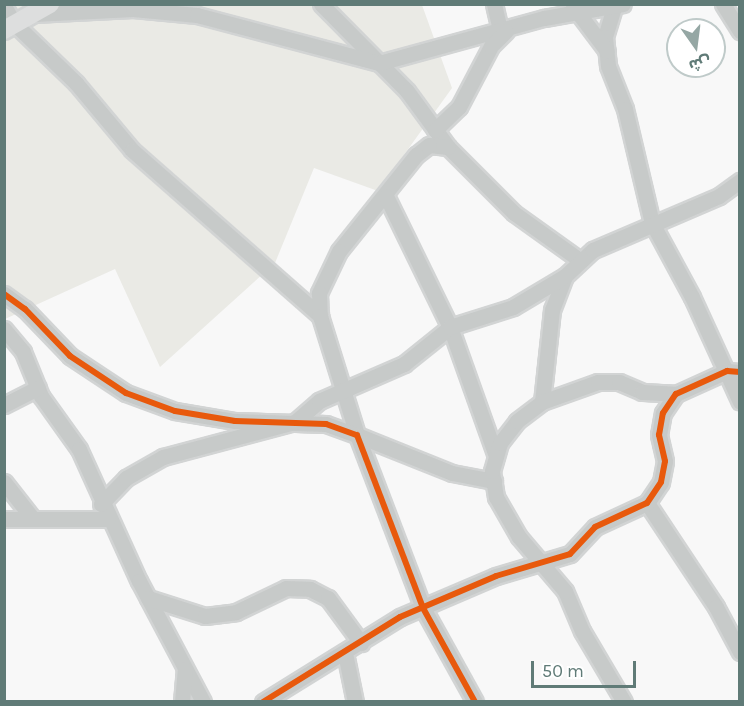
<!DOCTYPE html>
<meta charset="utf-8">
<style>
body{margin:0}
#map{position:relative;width:744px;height:706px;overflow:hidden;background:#f8f8f8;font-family:Karla,"Noto Sans Arabic",sans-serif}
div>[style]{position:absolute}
.green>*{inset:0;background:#eaeae5}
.roads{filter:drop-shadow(2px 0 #d2d4d4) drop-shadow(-2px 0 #d2d4d4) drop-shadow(0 2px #d2d4d4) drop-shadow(0 -2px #d2d4d4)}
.minor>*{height:15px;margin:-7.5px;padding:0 7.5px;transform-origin:7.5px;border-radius:7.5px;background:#c7cac9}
.major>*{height:18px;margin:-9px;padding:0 9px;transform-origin:9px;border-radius:9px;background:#dddede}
.cycleway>*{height:6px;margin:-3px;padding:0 3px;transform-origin:3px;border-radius:3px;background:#e8590c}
span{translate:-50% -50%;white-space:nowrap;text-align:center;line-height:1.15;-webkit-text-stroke:6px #fff;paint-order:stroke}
.frame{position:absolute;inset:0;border:6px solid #607b77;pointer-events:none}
.north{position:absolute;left:666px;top:18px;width:60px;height:60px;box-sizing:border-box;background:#fff;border:2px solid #bfcac9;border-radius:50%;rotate:166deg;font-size:16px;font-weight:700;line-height:24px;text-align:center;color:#607b77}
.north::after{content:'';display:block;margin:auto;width:21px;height:27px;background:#95a7a4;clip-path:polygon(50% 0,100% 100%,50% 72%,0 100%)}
.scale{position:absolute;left:531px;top:661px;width:105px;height:27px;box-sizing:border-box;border:3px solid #607b77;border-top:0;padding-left:8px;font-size:18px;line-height:21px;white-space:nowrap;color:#607b77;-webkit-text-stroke:4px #fff;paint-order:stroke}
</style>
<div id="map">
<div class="green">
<div style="clip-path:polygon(4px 5px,422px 5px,452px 88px,378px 191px,314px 168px,275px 263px,160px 367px,115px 269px,5px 319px)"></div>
</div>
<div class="roads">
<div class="minor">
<div style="left:321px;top:4px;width:122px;rotate:45.3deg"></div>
<div style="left:407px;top:91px;width:69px;rotate:53.8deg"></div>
<div style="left:448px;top:147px;width:93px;rotate:45deg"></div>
<div style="left:514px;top:213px;width:82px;rotate:35.6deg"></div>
<div style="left:494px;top:4px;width:28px;rotate:77deg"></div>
<div style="left:615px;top:4px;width:34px;rotate:107deg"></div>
<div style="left:605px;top:37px;width:29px;rotate:84deg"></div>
<div style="left:608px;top:66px;width:46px;rotate:68.4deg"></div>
<div style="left:625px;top:109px;width:117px;rotate:76.7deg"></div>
<div style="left:652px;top:223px;width:84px;rotate:61.6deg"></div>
<div style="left:692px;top:297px;width:115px;rotate:65.4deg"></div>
<div style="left:723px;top:4px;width:32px;rotate:58deg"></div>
<div style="left:4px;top:6px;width:21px;rotate:59deg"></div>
<div style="left:15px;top:24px;width:85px;rotate:44deg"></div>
<div style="left:76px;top:83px;width:87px;rotate:50.1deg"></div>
<div style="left:132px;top:150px;width:251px;rotate:41.4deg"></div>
<div style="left:573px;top:6px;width:56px;rotate:52.9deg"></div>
<div style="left:34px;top:14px;width:99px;rotate:-2.9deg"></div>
<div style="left:133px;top:9px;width:64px;rotate:5.4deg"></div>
<div style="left:197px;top:15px;width:188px;rotate:14.8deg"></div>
<div style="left:379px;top:63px;width:171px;rotate:-15.3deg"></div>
<div style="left:544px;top:18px;width:80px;rotate:-10deg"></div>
<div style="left:435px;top:130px;width:33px;rotate:-44deg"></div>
<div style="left:459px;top:107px;width:69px;rotate:-62.3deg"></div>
<div style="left:491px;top:46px;width:21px;rotate:-45deg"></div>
<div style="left:448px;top:147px;width:19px;rotate:-174deg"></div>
<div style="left:429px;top:145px;width:16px;rotate:142deg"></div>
<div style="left:416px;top:155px;width:123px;rotate:128.7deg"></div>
<div style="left:339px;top:251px;width:47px;rotate:115.5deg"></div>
<div style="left:319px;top:293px;width:23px;rotate:88deg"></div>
<div style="left:320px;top:316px;width:125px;rotate:72.7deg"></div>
<div style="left:357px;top:435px;width:102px;rotate:21.8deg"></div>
<div style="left:452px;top:473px;width:43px;rotate:10.8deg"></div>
<div style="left:386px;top:196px;width:146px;rotate:64deg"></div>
<div style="left:450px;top:327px;width:137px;rotate:70.4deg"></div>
<div style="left:4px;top:294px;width:26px;rotate:36deg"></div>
<div style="left:25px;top:309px;width:65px;rotate:46.2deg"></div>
<div style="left:70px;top:356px;width:67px;rotate:33.5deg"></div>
<div style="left:126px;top:393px;width:52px;rotate:20.2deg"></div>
<div style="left:175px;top:411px;width:61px;rotate:9.5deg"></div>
<div style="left:235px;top:421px;width:91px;rotate:1.9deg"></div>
<div style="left:326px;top:424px;width:33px;rotate:20deg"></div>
<div style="left:357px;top:435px;width:185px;rotate:69.1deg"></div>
<div style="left:423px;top:608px;width:107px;rotate:61deg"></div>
<div style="left:4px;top:329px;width:30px;rotate:50deg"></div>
<div style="left:23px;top:352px;width:48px;rotate:67.8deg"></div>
<div style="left:41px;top:396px;width:65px;rotate:54.4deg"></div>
<div style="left:79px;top:449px;width:145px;rotate:65.6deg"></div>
<div style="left:139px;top:581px;width:137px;rotate:62.1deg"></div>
<div style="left:542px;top:402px;width:93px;rotate:-83.8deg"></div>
<div style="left:552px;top:310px;width:36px;rotate:-69deg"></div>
<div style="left:565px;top:276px;width:38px;rotate:-43deg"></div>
<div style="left:593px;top:250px;width:137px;rotate:-23.2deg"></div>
<div style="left:719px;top:196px;width:26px;rotate:-36deg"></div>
<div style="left:4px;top:405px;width:38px;rotate:-27deg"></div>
<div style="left:4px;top:482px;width:47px;rotate:51.9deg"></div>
<div style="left:647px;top:503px;width:125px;rotate:56.4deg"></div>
<div style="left:716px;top:607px;width:51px;rotate:61.9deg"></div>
<div style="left:101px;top:504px;width:36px;rotate:-46deg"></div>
<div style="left:126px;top:478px;width:43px;rotate:-29.6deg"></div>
<div style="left:163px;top:457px;width:137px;rotate:-14.9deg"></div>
<div style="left:295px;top:422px;width:32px;rotate:-41deg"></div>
<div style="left:319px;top:401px;width:93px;rotate:-23.5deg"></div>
<div style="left:404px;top:364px;width:59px;rotate:-38.8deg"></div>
<div style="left:450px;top:327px;width:66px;rotate:-17.6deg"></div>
<div style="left:513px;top:307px;width:61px;rotate:-30.8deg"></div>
<div style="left:4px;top:519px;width:104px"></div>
<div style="left:148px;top:598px;width:60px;rotate:17.5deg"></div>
<div style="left:205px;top:616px;width:31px;rotate:-7deg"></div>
<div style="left:236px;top:612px;width:55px;rotate:-25.6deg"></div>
<div style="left:286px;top:588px;width:24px;rotate:2deg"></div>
<div style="left:310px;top:589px;width:20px;rotate:27deg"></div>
<div style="left:328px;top:598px;width:56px;rotate:53.7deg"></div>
<div style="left:345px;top:653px;width:50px;rotate:78.5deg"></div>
<div style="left:182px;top:702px;width:33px;rotate:-85deg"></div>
<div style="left:263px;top:702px;width:161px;rotate:-31.8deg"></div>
<div style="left:400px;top:617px;width:104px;rotate:-23.1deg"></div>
<div style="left:496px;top:576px;width:77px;rotate:-16.6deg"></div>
<div style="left:570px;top:554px;width:37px;rotate:-47deg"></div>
<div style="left:595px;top:527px;width:57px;rotate:-24.8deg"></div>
<div style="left:647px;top:503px;width:25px;rotate:-56deg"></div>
<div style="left:661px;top:482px;width:21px;rotate:-79deg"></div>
<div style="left:665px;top:461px;width:27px;rotate:-103deg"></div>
<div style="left:659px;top:435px;width:22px;rotate:-80deg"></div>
<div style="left:663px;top:413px;width:23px;rotate:-56deg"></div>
<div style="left:676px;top:394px;width:56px;rotate:-24.3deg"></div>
<div style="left:727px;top:371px;width:13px;rotate:4deg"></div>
<div style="left:624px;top:702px;width:82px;rotate:-120.6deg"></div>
<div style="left:582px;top:631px;width:43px;rotate:-113deg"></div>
<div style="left:565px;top:591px;width:71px;rotate:-130.4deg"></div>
<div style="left:519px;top:537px;width:46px;rotate:-119.9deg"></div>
<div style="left:496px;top:497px;width:26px;rotate:-99deg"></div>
<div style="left:492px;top:471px;width:29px;rotate:-74deg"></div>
<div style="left:500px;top:443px;width:28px;rotate:-52deg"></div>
<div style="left:517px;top:421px;width:31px;rotate:-37deg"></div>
<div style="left:542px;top:402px;width:59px;rotate:-19.7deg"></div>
<div style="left:598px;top:382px;width:21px"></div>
<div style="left:619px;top:382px;width:25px;rotate:23deg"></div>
<div style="left:642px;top:392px;width:34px;rotate:3deg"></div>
</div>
<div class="major">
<div style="left:4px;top:30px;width:53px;rotate:-29.5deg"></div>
</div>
</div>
<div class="cycleway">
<div style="left:4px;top:294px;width:26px;rotate:36deg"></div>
<div style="left:25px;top:309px;width:65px;rotate:46.2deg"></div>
<div style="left:70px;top:356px;width:67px;rotate:33.5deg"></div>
<div style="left:126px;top:393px;width:52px;rotate:20.2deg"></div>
<div style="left:175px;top:411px;width:61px;rotate:9.5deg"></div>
<div style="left:235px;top:421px;width:91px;rotate:1.9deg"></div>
<div style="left:326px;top:424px;width:33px;rotate:20deg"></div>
<div style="left:357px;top:435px;width:185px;rotate:69.1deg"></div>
<div style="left:423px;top:608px;width:107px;rotate:61deg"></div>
<div style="left:263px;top:702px;width:161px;rotate:-31.8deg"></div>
<div style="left:400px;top:617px;width:104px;rotate:-23.1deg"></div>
<div style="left:496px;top:576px;width:77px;rotate:-16.6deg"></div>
<div style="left:570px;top:554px;width:37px;rotate:-47deg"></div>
<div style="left:595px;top:527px;width:57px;rotate:-24.8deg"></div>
<div style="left:647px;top:503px;width:25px;rotate:-56deg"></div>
<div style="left:661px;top:482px;width:21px;rotate:-79deg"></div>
<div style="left:665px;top:461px;width:27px;rotate:-103deg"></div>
<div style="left:659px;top:435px;width:22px;rotate:-80deg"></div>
<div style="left:663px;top:413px;width:23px;rotate:-56deg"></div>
<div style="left:676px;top:394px;width:56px;rotate:-24.3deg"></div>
<div style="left:727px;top:371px;width:13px;rotate:4deg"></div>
</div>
<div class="frame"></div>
<div class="north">ش</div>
<div class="scale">50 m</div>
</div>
